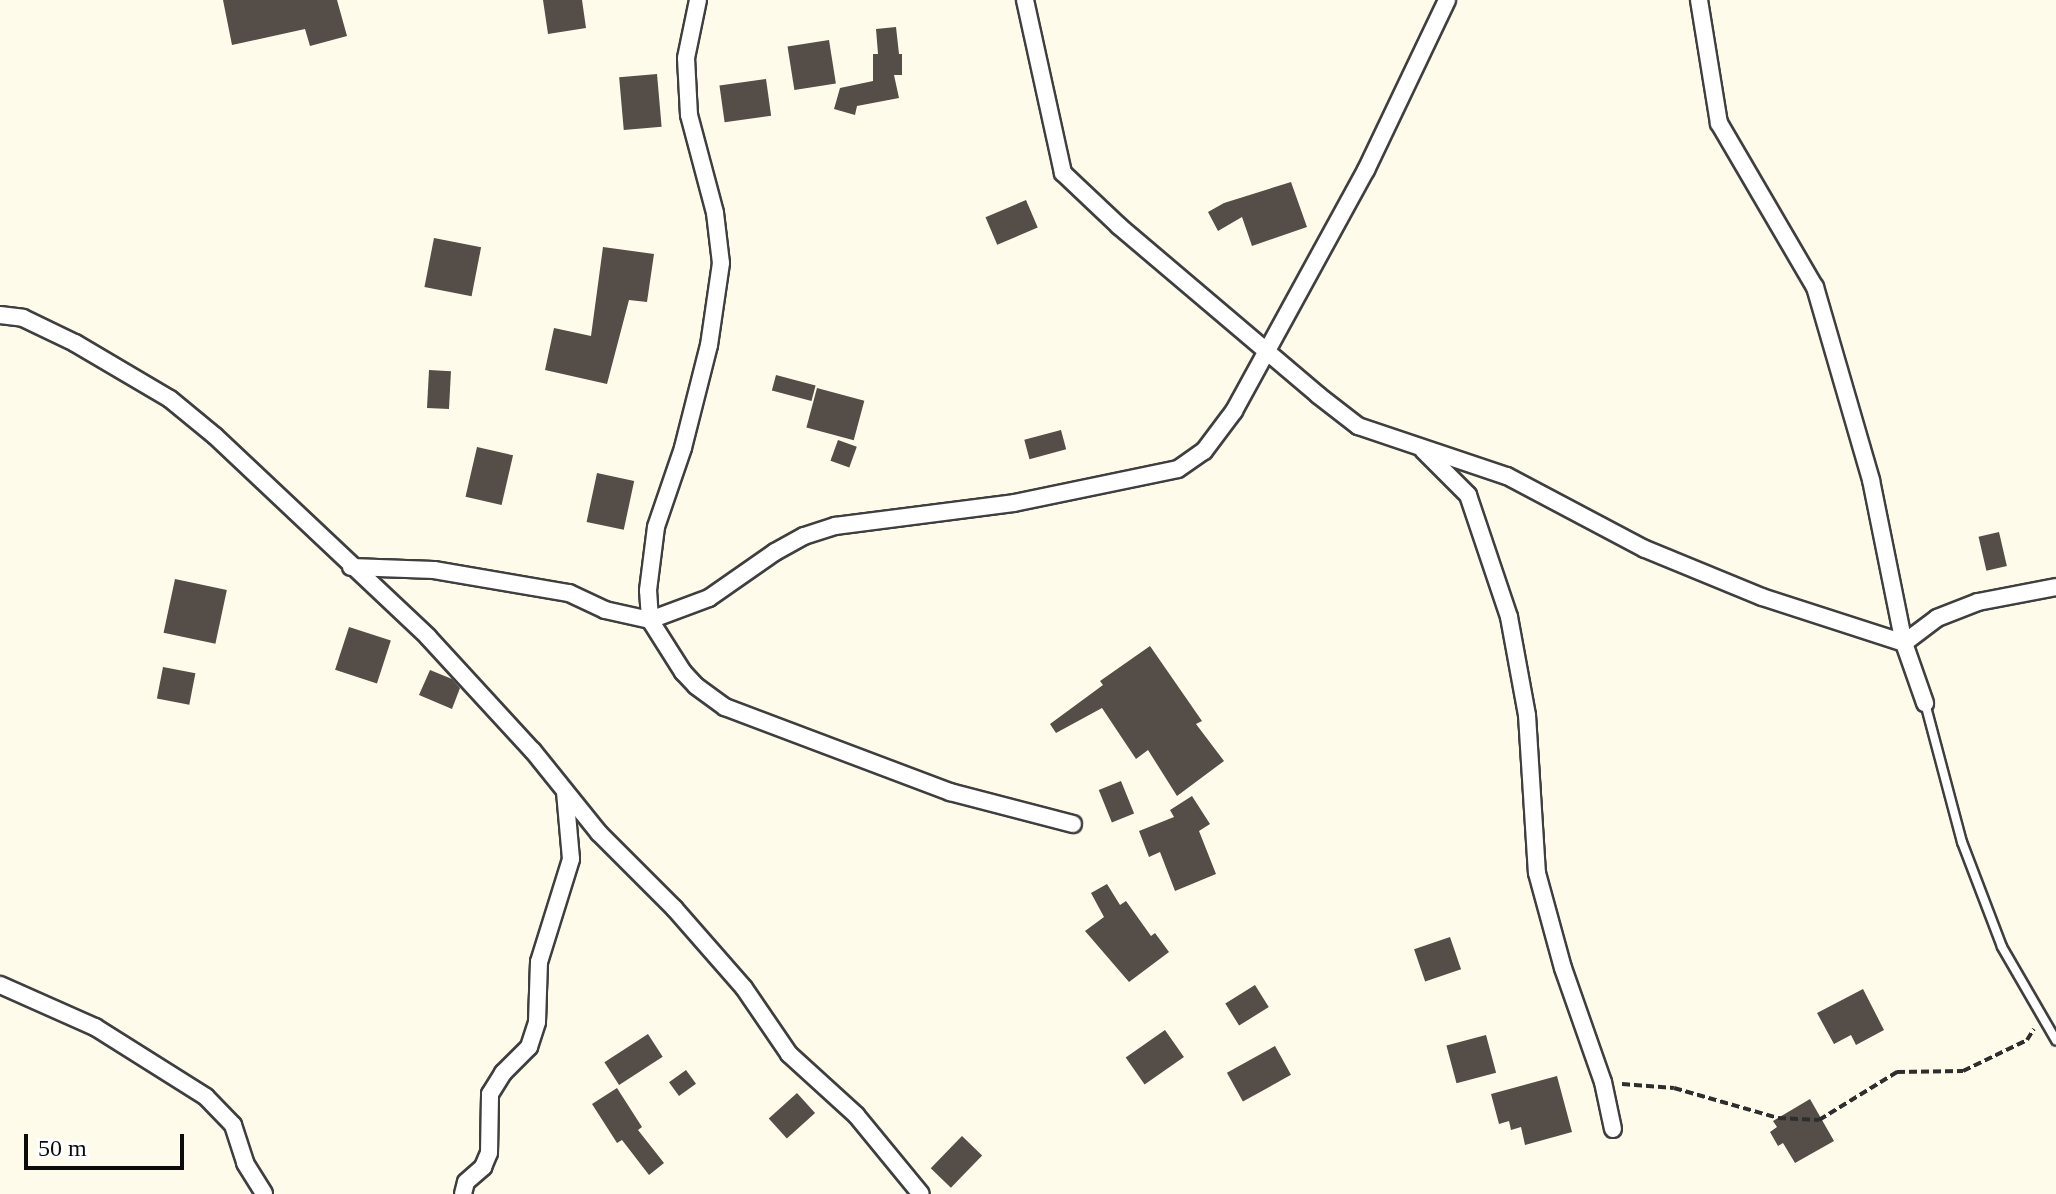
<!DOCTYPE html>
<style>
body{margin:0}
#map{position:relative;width:2056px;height:1194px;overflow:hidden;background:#fffbeb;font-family:Georgia,serif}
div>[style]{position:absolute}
.building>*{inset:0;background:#554d48;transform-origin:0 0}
.path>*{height:4px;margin-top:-2px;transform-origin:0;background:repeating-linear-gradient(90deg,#2e2e2e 0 8px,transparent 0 12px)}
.roads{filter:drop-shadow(2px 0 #3f3f3f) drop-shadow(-2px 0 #3f3f3f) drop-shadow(0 2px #3f3f3f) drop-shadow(0 -2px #3f3f3f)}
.service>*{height:8px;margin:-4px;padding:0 4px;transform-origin:4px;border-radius:4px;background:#fff}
.minor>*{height:16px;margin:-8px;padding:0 8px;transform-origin:8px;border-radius:8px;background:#fff}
span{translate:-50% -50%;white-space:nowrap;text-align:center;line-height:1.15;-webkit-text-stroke:8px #fff;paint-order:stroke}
.scale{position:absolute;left:24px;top:1134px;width:160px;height:36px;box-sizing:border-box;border:4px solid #0c0c0c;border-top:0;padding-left:10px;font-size:24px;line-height:28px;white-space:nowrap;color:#0c0c0c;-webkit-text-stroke:6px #fff;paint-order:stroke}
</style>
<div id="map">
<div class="building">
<div style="clip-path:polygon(223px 0,337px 0,347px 36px,310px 46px,305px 29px,232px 45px)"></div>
<div style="clip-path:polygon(543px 0,582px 0,586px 28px,548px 34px)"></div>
<div style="clip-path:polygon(896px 27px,899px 54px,902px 54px,902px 75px,894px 75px,899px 98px,857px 106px,855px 115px,834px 109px,840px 88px,873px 81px,873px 54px,878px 54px,876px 29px)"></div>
<div style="left:829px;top:40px;width:44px;height:42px;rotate:81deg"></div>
<div style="left:657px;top:74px;width:53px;height:38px;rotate:85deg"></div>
<div style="left:766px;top:79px;width:37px;height:47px;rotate:82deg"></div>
<div style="clip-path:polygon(1291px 182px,1307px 227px,1252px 246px,1242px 217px,1218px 231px,1208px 212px,1224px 203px)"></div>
<div style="left:1026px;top:200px;width:30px;height:44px;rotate:67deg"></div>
<div style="left:434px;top:238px;width:48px;height:50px;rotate:11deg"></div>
<div style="clip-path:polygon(603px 247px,654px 254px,647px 302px,629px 300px,607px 384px,545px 370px,554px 328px,591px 336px)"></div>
<div style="left:429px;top:370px;width:22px;height:38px;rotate:3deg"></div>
<div style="left:776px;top:375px;width:41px;height:16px;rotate:15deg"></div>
<div style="left:817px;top:388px;width:49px;height:41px;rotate:15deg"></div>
<div style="left:1061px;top:430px;width:20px;height:38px;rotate:75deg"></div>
<div style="left:838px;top:440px;width:20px;height:22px;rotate:20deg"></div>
<div style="left:477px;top:447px;width:37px;height:51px;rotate:13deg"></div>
<div style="left:597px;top:473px;width:38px;height:50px;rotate:12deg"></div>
<div style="left:1999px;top:532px;width:35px;height:21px;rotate:77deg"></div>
<div style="left:175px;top:579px;width:53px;height:55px;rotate:12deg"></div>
<div style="left:349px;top:627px;width:44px;height:45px;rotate:18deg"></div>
<div style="clip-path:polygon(1150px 646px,1202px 721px,1196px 724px,1224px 761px,1177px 796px,1148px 750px,1136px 759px,1102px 708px,1056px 733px,1050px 724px,1103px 685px,1100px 681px)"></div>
<div style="left:163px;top:667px;width:33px;height:32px;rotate:11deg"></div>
<div style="clip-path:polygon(430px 670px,452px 679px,460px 688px,452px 709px,419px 695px)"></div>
<div style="left:1121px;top:781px;width:35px;height:24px;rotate:68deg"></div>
<div style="clip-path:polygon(1192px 796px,1210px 824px,1199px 831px,1216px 874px,1175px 891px,1160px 852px,1149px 857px,1139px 831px,1174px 817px,1170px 810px)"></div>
<div style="clip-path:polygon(1107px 884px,1120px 905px,1126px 901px,1151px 936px,1155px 933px,1169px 952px,1129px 982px,1085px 931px,1104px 917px,1091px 893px)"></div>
<div style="left:1450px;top:937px;width:34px;height:38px;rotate:71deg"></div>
<div style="left:1255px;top:985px;width:26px;height:35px;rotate:58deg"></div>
<div style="clip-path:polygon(1863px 989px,1884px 1030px,1856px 1045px,1851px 1035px,1834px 1044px,1817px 1013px)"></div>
<div style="left:1165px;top:1030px;width:33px;height:48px;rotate:55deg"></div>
<div style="left:648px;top:1034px;width:27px;height:52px;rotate:57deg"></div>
<div style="left:1486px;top:1035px;width:39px;height:41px;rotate:75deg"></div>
<div style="left:1275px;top:1046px;width:33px;height:55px;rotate:61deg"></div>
<div style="left:686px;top:1070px;width:17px;height:21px;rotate:54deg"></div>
<div style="clip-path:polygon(1557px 1076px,1572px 1132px,1525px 1145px,1521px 1127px,1511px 1130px,1509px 1121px,1499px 1124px,1491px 1094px)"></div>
<div style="clip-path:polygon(617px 1088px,642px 1127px,638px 1130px,664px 1163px,649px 1175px,622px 1140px,617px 1143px,592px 1104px)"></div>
<div style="left:797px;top:1093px;width:27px;height:38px;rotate:48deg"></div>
<div style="clip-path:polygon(1810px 1099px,1834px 1141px,1795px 1163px,1783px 1143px,1778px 1146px,1770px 1132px,1777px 1127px,1773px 1121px)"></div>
<div style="left:962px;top:1136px;width:28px;height:45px;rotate:44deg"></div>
</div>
<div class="path">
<div style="left:1622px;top:1084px;width:52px;rotate:4.4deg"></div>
<div style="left:1674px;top:1088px;width:108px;rotate:16.1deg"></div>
<div style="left:1778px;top:1118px;width:41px;rotate:2.8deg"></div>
<div style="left:1819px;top:1120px;width:92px;rotate:-31.6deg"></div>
<div style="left:1897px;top:1072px;width:66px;rotate:-0.9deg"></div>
<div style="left:1963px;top:1071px;width:71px;rotate:-25.8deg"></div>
<div style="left:2027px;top:1040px;width:13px;rotate:-58deg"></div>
</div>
<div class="roads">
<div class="service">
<div style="left:1925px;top:703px;width:144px;rotate:75.1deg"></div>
<div style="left:1962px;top:842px;width:112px;rotate:69.1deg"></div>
<div style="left:2002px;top:947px;width:108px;rotate:59.9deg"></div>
</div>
<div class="minor">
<div style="left:698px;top:0;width:59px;rotate:101.7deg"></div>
<div style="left:686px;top:58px;width:57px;rotate:87deg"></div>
<div style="left:689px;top:115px;width:101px;rotate:75.1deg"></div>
<div style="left:715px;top:213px;width:50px;rotate:83.2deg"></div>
<div style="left:721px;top:263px;width:83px;rotate:98.3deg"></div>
<div style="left:709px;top:345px;width:106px;rotate:104.2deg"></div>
<div style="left:683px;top:448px;width:83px;rotate:108.9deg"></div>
<div style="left:656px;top:527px;width:64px;rotate:97.2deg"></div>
<div style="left:648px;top:590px;width:30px;rotate:86deg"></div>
<div style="left:650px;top:620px;width:62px;rotate:57.6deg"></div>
<div style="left:683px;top:672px;width:19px;rotate:47deg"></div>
<div style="left:696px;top:686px;width:36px;rotate:36deg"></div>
<div style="left:725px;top:707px;width:241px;rotate:20.7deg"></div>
<div style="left:950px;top:792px;width:127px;rotate:14.6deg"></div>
<div style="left:1025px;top:0;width:177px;rotate:77.6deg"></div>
<div style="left:1063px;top:173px;width:77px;rotate:43.4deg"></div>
<div style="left:1119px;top:226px;width:261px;rotate:40.3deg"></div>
<div style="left:1318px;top:395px;width:51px;rotate:37.8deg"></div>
<div style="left:1358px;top:426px;width:157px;rotate:18.6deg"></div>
<div style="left:1507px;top:476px;width:156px;rotate:27.9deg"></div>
<div style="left:1645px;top:549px;width:126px;rotate:22.3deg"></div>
<div style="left:1762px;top:597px;width:149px;rotate:17.9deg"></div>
<div style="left:1904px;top:643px;width:64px;rotate:70.7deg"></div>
<div style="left:1699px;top:0;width:125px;rotate:80.8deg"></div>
<div style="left:1719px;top:123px;width:190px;rotate:59.7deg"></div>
<div style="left:1815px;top:287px;width:201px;rotate:73.8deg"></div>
<div style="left:1871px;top:480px;width:166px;rotate:78.6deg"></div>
<div style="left:1904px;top:643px;width:41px;rotate:-37.1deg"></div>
<div style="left:1937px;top:618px;width:44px;rotate:-21.3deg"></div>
<div style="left:1978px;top:602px;width:79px;rotate:-10.9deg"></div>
<div style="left:0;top:315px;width:23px;rotate:7deg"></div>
<div style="left:23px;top:318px;width:58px;rotate:25.7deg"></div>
<div style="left:75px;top:343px;width:110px;rotate:30.5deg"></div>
<div style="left:170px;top:399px;width:58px;rotate:39.4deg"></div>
<div style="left:215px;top:436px;width:293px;rotate:43.3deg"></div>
<div style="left:428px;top:637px;width:155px;rotate:47.4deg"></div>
<div style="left:533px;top:751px;width:105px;rotate:51.2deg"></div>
<div style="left:599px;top:833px;width:106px;rotate:45deg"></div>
<div style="left:674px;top:908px;width:106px;rotate:48.8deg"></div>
<div style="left:744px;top:988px;width:80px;rotate:55.7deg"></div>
<div style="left:789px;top:1054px;width:91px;rotate:42.3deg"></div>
<div style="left:856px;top:1115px;width:102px;rotate:50.6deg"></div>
<div style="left:1423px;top:450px;width:64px;rotate:45deg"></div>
<div style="left:1468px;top:495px;width:129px;rotate:71.4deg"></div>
<div style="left:1509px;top:617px;width:100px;rotate:79.6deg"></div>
<div style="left:1527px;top:715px;width:158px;rotate:86.4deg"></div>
<div style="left:1537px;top:873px;width:98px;rotate:74.7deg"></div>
<div style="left:1563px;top:968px;width:121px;rotate:70.7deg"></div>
<div style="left:1603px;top:1082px;width:48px;rotate:78deg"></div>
<div style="left:351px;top:567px;width:83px;rotate:2.1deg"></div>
<div style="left:434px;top:570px;width:137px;rotate:9.7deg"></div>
<div style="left:569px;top:593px;width:40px;rotate:25deg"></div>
<div style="left:605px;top:610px;width:46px;rotate:12.5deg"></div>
<div style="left:650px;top:620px;width:63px;rotate:-20.4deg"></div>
<div style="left:709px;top:598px;width:80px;rotate:-34.9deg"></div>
<div style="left:775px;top:552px;width:33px;rotate:-29deg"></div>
<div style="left:804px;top:536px;width:33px;rotate:-18deg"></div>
<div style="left:835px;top:526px;width:180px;rotate:-7.3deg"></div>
<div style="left:1014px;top:503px;width:167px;rotate:-11.7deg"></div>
<div style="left:1178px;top:469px;width:32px;rotate:-35deg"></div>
<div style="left:1204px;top:451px;width:50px;rotate:-53.1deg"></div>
<div style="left:1234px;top:411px;width:275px;rotate:-61.3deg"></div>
<div style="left:1366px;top:170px;width:188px;rotate:-64.5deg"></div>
<div style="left:0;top:985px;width:104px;rotate:23.9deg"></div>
<div style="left:95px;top:1027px;width:131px;rotate:32.2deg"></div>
<div style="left:206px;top:1097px;width:39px;rotate:46deg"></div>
<div style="left:233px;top:1125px;width:40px;rotate:72deg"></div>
<div style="left:245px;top:1163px;width:36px;rotate:58deg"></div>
<div style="left:463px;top:1194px;width:12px;rotate:-76deg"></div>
<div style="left:466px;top:1182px;width:23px;rotate:-41deg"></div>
<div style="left:483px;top:1167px;width:15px;rotate:-67deg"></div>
<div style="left:489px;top:1153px;width:59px;rotate:-89deg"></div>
<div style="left:490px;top:1094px;width:25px;rotate:-58deg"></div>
<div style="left:503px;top:1073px;width:37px;rotate:-45deg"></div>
<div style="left:529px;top:1047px;width:26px;rotate:-72deg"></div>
<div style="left:537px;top:1022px;width:60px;rotate:-88.1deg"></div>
<div style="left:539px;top:962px;width:108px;rotate:-72.7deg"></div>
<div style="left:571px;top:859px;width:67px;rotate:-95.1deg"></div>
</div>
</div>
<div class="scale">50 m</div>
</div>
